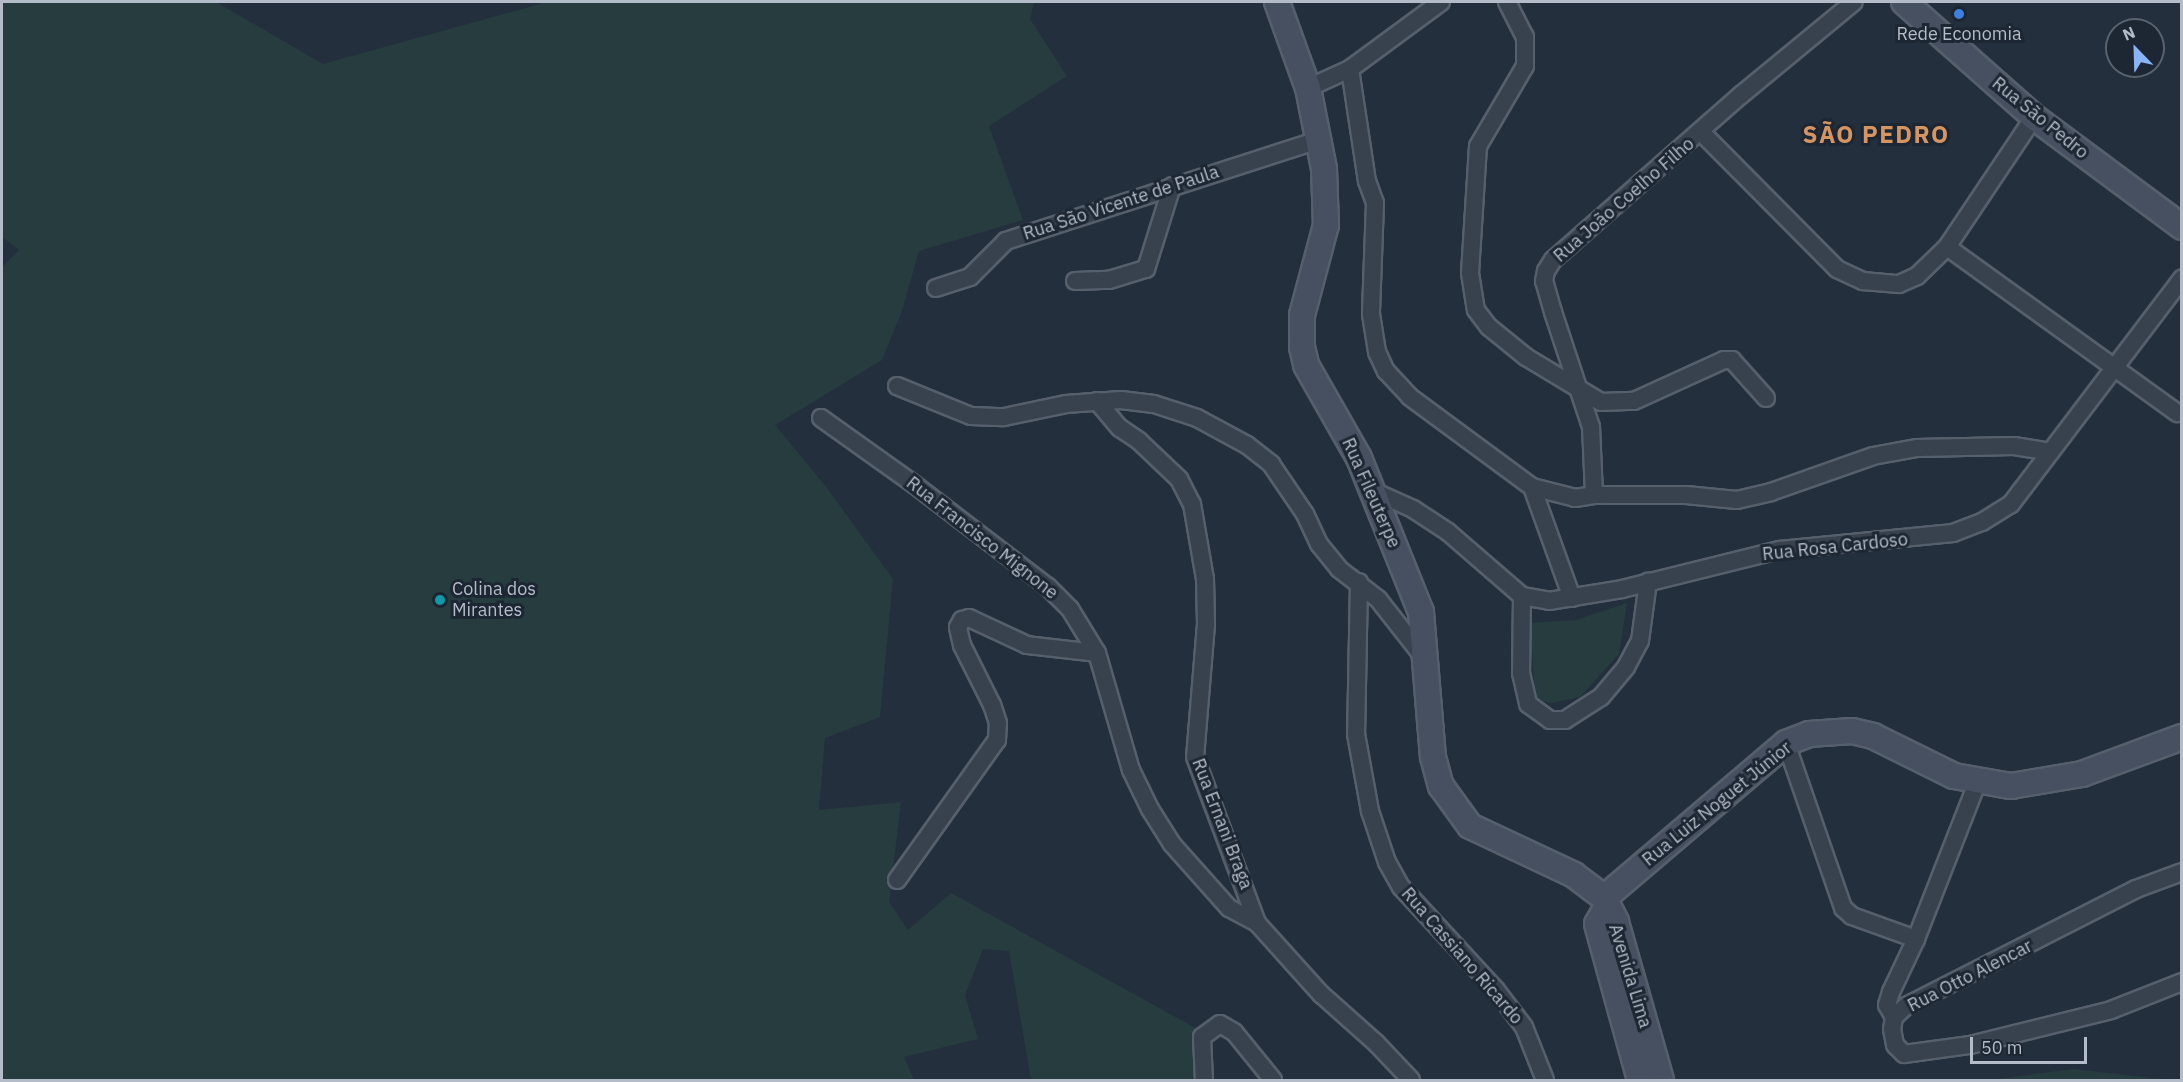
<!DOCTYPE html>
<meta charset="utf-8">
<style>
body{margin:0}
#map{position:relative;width:2183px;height:1082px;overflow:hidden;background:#242f3e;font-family:"IBM Plex Sans",sans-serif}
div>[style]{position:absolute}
.green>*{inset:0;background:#263c3f}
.roads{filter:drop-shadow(2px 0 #565f6c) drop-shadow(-2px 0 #565f6c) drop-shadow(0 2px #565f6c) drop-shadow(0 -2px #565f6c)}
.street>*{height:16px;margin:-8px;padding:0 8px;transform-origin:8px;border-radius:8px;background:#38414e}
.secondary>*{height:24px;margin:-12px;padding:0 12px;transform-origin:12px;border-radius:12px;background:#465061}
.dots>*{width:16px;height:16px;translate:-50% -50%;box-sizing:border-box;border:3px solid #1d2633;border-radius:50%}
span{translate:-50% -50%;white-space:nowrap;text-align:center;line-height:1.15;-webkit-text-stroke:6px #1d2633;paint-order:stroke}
.poi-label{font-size:18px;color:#b4bcc9}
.left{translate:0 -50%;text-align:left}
.street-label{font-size:18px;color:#b4bcc9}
.district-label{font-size:24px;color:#d59563;font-weight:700;letter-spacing:1.5px}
.frame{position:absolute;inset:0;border:3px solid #b4bcc9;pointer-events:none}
.north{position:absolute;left:2105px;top:18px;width:60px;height:60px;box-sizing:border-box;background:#1d2633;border:2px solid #59626f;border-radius:50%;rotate:337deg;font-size:16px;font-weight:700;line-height:24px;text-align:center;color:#b4bcc9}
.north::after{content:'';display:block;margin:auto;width:21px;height:27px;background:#8ab4f8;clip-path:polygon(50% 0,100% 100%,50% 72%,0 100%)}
.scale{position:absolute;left:1970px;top:1037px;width:117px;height:27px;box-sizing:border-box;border:3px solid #b4bcc9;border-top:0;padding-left:8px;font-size:18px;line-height:21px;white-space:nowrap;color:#b4bcc9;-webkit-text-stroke:4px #1d2633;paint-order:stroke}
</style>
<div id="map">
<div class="green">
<div style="clip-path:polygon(2px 2px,216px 2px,323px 64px,547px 2px,1034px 2px,1030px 19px,1067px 76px,989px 126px,1023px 220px,919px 251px,902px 311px,882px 360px,775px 425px,827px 488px,893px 579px,880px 717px,825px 738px,819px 810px,901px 802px,889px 902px,908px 930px,951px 893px,1199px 1030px,1204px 1080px,1031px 1080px,1009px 951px,983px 949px,965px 995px,978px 1039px,904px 1057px,914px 1080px,2px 1080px,2px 267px,19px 250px,2px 237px)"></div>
<div style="clip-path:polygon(1627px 603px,1619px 654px,1580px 697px,1552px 703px,1540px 701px,1535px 696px,1530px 623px,1576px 620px)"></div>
<div style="clip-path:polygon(2073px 1069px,2151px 1078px,2175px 1080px,1990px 1080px)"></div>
</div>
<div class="roads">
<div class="street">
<div style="left:1507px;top:2px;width:39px;rotate:63deg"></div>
<div style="left:1525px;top:37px;width:29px;rotate:90deg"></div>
<div style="left:1525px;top:66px;width:93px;rotate:120.4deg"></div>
<div style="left:1478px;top:146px;width:127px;rotate:93.6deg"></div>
<div style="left:1470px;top:273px;width:37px;rotate:81deg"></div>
<div style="left:1476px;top:310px;width:21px;rotate:53deg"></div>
<div style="left:1489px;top:327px;width:48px;rotate:39deg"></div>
<div style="left:1526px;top:357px;width:87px;rotate:31deg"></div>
<div style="left:1601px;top:402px;width:33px;rotate:-2deg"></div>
<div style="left:1634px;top:401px;width:99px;rotate:-24.5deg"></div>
<div style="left:1724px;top:360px;width:8px"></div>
<div style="left:1732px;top:360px;width:51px;rotate:48.2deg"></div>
<div style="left:1350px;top:69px;width:113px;rotate:81.4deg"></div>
<div style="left:1367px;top:181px;width:23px;rotate:70deg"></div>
<div style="left:1375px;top:203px;width:111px;rotate:92.1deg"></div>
<div style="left:1371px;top:314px;width:38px;rotate:81deg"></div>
<div style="left:1377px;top:352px;width:21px;rotate:65deg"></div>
<div style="left:1386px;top:371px;width:35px;rotate:47deg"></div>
<div style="left:1410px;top:397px;width:152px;rotate:36.4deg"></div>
<div style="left:1308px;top:88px;width:46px;rotate:-24.3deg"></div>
<div style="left:1350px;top:69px;width:113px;rotate:-36.4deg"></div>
<div style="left:1701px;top:132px;width:193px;rotate:45.2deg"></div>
<div style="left:1837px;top:269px;width:29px;rotate:25deg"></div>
<div style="left:1863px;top:281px;width:36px;rotate:5deg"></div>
<div style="left:1899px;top:284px;width:20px;rotate:-24deg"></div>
<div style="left:1917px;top:276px;width:42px;rotate:-44deg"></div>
<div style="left:1947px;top:247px;width:156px;rotate:-56.2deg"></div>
<div style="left:1947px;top:247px;width:284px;rotate:35.8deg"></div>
<div style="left:1075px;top:281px;width:34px;rotate:-2deg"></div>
<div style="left:1109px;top:280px;width:39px;rotate:-17deg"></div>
<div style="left:1146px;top:269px;width:87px;rotate:-72.6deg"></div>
<div style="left:936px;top:288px;width:36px;rotate:-18deg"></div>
<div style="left:970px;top:277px;width:51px;rotate:-45deg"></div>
<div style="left:1006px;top:241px;width:328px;rotate:-17.9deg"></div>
<div style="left:897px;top:386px;width:80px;rotate:22.1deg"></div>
<div style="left:971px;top:416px;width:33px;rotate:2deg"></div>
<div style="left:1004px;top:417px;width:63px;rotate:-11.8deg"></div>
<div style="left:1066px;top:404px;width:55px;rotate:-4.2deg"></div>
<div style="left:1121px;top:400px;width:33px;rotate:7deg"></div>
<div style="left:1154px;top:404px;width:45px;rotate:18deg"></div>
<div style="left:1197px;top:418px;width:57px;rotate:28.4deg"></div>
<div style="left:1247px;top:445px;width:31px;rotate:38deg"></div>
<div style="left:1271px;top:464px;width:60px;rotate:55.8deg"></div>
<div style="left:1305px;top:514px;width:33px;rotate:65deg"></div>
<div style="left:1319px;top:544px;width:32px;rotate:51deg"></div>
<div style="left:1339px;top:569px;width:49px;rotate:37.6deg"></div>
<div style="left:1378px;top:599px;width:76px;rotate:51.9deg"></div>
<div style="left:1097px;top:401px;width:35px;rotate:50deg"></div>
<div style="left:1120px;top:428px;width:23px;rotate:34deg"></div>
<div style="left:1139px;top:441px;width:55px;rotate:43.5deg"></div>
<div style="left:1179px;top:479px;width:28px;rotate:63deg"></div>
<div style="left:1192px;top:504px;width:76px;rotate:80.2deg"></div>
<div style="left:1205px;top:579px;width:45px;rotate:88.7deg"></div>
<div style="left:1206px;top:624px;width:133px;rotate:94.7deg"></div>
<div style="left:1195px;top:757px;width:177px;rotate:69.5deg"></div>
<div style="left:1257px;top:923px;width:96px;rotate:48deg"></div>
<div style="left:1321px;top:994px;width:74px;rotate:41.7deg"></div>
<div style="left:1376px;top:1043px;width:51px;rotate:46.6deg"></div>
<div style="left:821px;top:418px;width:115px;rotate:35.5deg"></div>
<div style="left:915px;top:485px;width:168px;rotate:37.5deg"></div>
<div style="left:1048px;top:587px;width:31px;rotate:45deg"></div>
<div style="left:1070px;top:609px;width:52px;rotate:58.5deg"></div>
<div style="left:1097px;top:653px;width:122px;rotate:73.8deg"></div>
<div style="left:1131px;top:770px;width:43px;rotate:64deg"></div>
<div style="left:1150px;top:809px;width:41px;rotate:57.8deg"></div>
<div style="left:1172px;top:844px;width:86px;rotate:48.3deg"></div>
<div style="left:1229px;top:908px;width:32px;rotate:28deg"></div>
<div style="left:1373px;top:491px;width:44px;rotate:24.2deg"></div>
<div style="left:1413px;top:509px;width:42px;rotate:33.3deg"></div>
<div style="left:1448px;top:532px;width:98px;rotate:40.9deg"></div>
<div style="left:1522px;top:596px;width:27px;rotate:10deg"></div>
<div style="left:1549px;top:601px;width:74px;rotate:-9.3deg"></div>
<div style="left:1622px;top:589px;width:163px;rotate:-13.9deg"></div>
<div style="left:1780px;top:550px;width:174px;rotate:-5.6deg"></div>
<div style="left:1953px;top:533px;width:31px;rotate:-21deg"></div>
<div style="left:1982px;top:522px;width:34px;rotate:-32deg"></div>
<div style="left:2011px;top:504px;width:283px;rotate:-52.8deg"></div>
<div style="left:1594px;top:495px;width:92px"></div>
<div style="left:1686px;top:495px;width:51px;rotate:5.6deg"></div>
<div style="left:1737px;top:500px;width:35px;rotate:-13deg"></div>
<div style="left:1771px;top:492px;width:108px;rotate:-19.4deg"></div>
<div style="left:1873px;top:456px;width:45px;rotate:-10.3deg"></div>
<div style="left:1917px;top:448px;width:97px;rotate:-1.2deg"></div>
<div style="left:2014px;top:446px;width:37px;rotate:9deg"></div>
<div style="left:1359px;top:582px;width:152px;rotate:91.1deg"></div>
<div style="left:1356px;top:734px;width:78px;rotate:79.7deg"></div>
<div style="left:1370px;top:811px;width:54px;rotate:71.6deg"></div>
<div style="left:1387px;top:862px;width:29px;rotate:61deg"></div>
<div style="left:1401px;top:887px;width:140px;rotate:47.3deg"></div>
<div style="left:1496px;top:990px;width:46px;rotate:52.9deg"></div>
<div style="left:1524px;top:1027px;width:57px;rotate:68.4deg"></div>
<div style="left:1522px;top:596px;width:77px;rotate:90.7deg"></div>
<div style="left:1521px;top:673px;width:32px;rotate:77deg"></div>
<div style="left:1528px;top:704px;width:27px;rotate:36deg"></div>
<div style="left:1550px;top:720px;width:15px"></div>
<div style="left:1565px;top:720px;width:43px;rotate:-32.6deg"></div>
<div style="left:1601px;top:697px;width:39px;rotate:-50deg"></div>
<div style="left:1626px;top:667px;width:30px;rotate:-62deg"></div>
<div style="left:1640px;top:641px;width:60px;rotate:-82.3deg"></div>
<div style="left:1572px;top:598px;width:118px;rotate:-109.8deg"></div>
<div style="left:1532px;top:487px;width:44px;rotate:14.3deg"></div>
<div style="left:1575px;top:498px;width:19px;rotate:-9deg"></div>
<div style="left:1594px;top:495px;width:68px;rotate:-92.5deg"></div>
<div style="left:1591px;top:427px;width:121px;rotate:-108.3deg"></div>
<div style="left:1553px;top:312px;width:32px;rotate:-106deg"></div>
<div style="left:1544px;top:281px;width:10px;rotate:-79deg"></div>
<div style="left:1546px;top:271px;width:13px;rotate:-58deg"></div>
<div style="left:1553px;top:260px;width:250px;rotate:-41.3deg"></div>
<div style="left:1741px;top:95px;width:146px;rotate:-39.5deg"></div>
<div style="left:1786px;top:743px;width:175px;rotate:70.9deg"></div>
<div style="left:1843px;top:908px;width:12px;rotate:42deg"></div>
<div style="left:1852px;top:916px;width:68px;rotate:19.8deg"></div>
<div style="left:2182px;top:872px;width:49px;rotate:159.7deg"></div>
<div style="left:2136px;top:889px;width:258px;rotate:153deg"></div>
<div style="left:1906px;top:1006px;width:16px;rotate:137deg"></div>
<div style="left:1894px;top:1017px;width:12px;rotate:99deg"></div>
<div style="left:1892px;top:1029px;width:16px;rotate:79deg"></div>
<div style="left:1895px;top:1045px;width:13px;rotate:45deg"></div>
<div style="left:1904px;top:1054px;width:67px;rotate:-7.8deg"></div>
<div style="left:1970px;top:1045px;width:145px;rotate:-13.9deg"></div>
<div style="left:2111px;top:1010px;width:76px;rotate:-21.5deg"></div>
<div style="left:897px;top:880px;width:172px;rotate:-54.5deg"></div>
<div style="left:997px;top:740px;width:17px;rotate:-87deg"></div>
<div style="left:998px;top:723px;width:19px;rotate:-108deg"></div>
<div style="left:992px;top:705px;width:67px;rotate:-116.6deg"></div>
<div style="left:962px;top:645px;width:18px;rotate:-103deg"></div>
<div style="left:958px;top:627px;width:8px;rotate:-60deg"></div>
<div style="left:962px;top:620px;width:7px;rotate:-16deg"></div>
<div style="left:969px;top:618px;width:64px;rotate:25deg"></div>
<div style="left:1027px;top:645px;width:70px;rotate:6.5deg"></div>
<div style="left:1894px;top:1017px;width:14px;rotate:-120deg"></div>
<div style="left:1887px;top:1005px;width:14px;rotate:-73deg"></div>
<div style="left:1891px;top:992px;width:59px;rotate:-64.7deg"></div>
<div style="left:1916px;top:939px;width:168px;rotate:-68.6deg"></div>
<div style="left:1204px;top:1080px;width:43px;rotate:-92.7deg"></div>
<div style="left:1202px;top:1037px;width:22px;rotate:-36deg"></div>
<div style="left:1220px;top:1024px;width:16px;rotate:30deg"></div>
<div style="left:1234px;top:1032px;width:62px;rotate:50.9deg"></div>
</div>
<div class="secondary">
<div style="left:1277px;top:2px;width:91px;rotate:70.2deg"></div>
<div style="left:1308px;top:88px;width:83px;rotate:78.8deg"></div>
<div style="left:1324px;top:169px;width:56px;rotate:88deg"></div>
<div style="left:1326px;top:225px;width:93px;rotate:104.9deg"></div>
<div style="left:1302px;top:315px;width:32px;rotate:90deg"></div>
<div style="left:1302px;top:347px;width:18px;rotate:77deg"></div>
<div style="left:1306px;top:365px;width:107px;rotate:60.3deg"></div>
<div style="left:1359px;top:458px;width:166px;rotate:68.1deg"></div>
<div style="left:1421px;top:612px;width:145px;rotate:85.3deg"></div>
<div style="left:1433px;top:757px;width:30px;rotate:75deg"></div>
<div style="left:1441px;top:786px;width:49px;rotate:54.1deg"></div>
<div style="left:1470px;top:826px;width:115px;rotate:25.2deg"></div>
<div style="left:1574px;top:875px;width:38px;rotate:37deg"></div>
<div style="left:1604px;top:898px;width:27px;rotate:63deg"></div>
<div style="left:1616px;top:922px;width:164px;rotate:74.1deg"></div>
<div style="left:1904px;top:2px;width:174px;rotate:41.5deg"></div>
<div style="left:2034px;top:117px;width:184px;rotate:36.6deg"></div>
<div style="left:1604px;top:898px;width:239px;rotate:-40.4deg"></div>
<div style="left:1786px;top:743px;width:25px;rotate:-21deg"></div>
<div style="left:1809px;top:734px;width:43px;rotate:-4deg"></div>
<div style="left:1852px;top:731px;width:22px;rotate:13deg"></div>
<div style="left:1873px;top:736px;width:90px;rotate:26.3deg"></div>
<div style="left:1954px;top:776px;width:58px;rotate:10deg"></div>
<div style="left:2011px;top:786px;width:72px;rotate:-9.6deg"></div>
<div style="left:2082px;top:774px;width:107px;rotate:-20.3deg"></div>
<div style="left:1606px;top:908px;width:18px;rotate:119deg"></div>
<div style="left:1597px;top:924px;width:162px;rotate:74.6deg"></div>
</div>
</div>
<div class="dots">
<div style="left:1959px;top:14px;background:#3f7fe0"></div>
<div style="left:440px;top:600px;background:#0f9aa8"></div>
</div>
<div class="poi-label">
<span style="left:1959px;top:34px">Rede Economia</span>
<span class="left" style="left:452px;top:600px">Colina dos<br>Mirantes</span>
</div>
<div class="street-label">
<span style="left:2040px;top:118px;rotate:39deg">Rua São Pedro</span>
<span style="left:1624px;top:200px;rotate:-41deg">Rua João Coelho Filho</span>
<span style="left:1121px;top:203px;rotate:-18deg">Rua São Vicente de Paula</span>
<span style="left:1371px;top:493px;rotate:66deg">Rua Fileuterpe</span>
<span style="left:982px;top:538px;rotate:38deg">Rua Francisco Mignone</span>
<span style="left:1835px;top:547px;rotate:-6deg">Rua Rosa Cardoso</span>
<span style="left:1717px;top:804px;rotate:-39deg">Rua Luiz Noguet Júnior</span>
<span style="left:1222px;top:824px;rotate:69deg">Rua Ernani Braga</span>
<span style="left:1462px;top:956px;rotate:49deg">Rua Cassiano Ricardo</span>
<span style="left:1630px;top:976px;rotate:73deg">Avenida Lima</span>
<span style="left:1970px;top:976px;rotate:-27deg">Rua Otto Alencar</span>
</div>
<div class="district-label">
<span style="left:1876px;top:135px">SÃO PEDRO</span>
</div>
<div class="frame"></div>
<div class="north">N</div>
<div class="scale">50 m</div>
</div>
